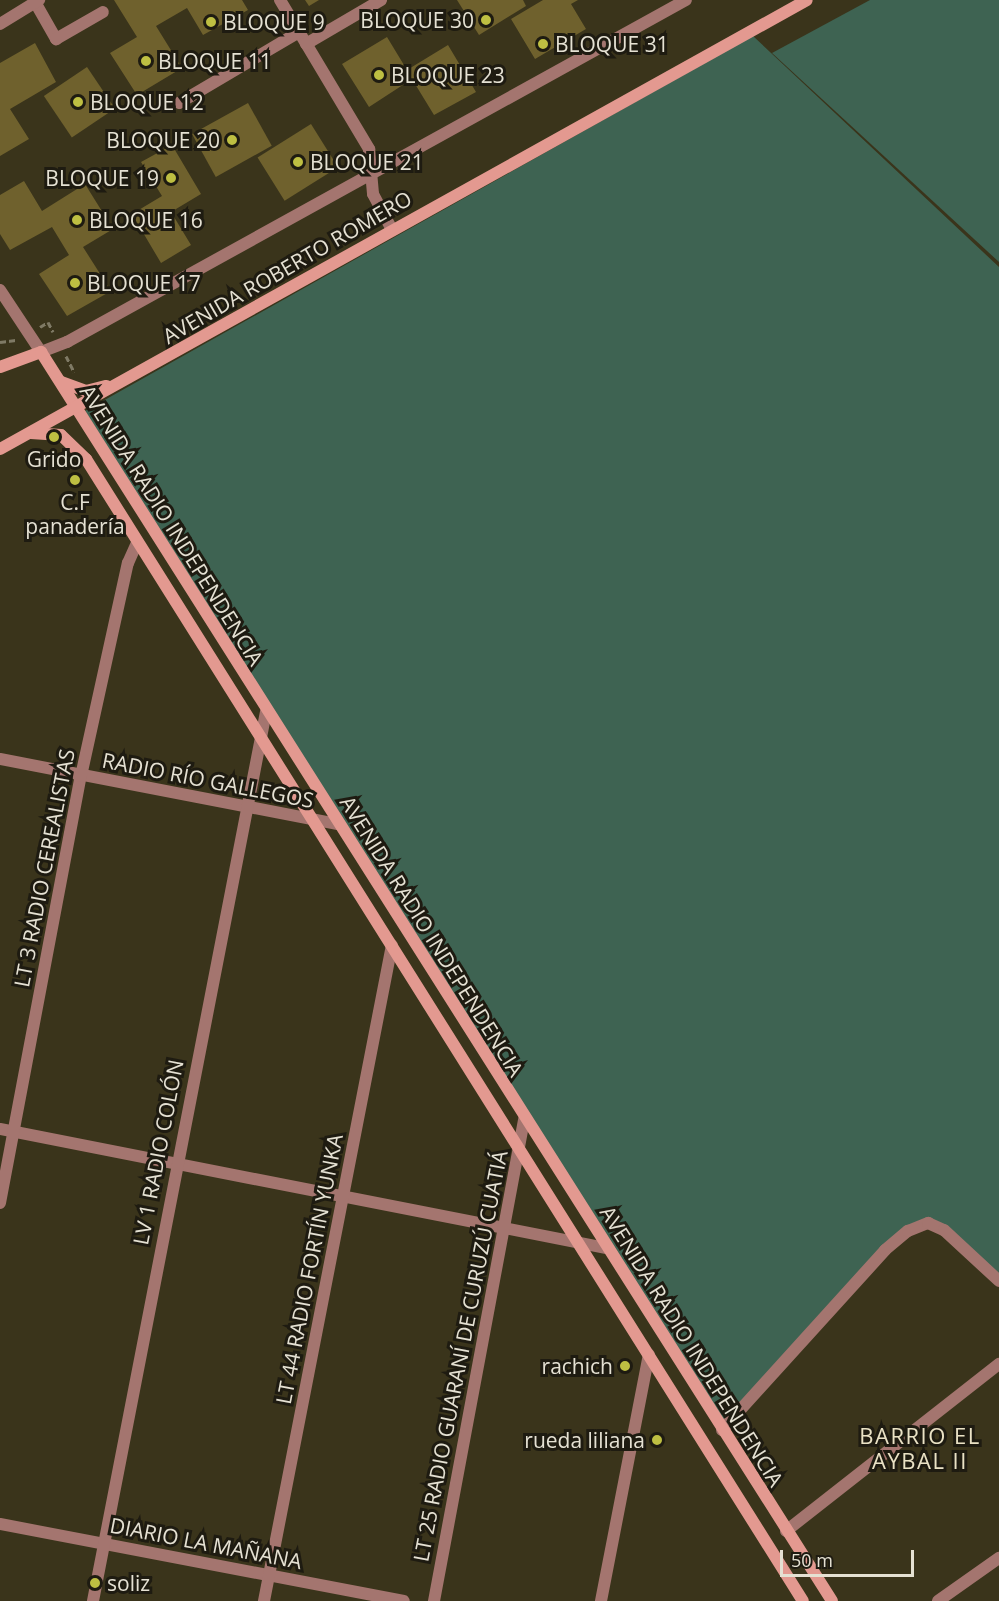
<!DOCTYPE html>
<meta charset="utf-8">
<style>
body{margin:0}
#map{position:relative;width:999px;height:1601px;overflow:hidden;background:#3a341b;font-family:"Open Sans",sans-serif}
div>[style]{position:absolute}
.green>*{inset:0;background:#3e6352}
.building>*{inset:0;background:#6f612d;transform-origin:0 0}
.path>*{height:3px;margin-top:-1.5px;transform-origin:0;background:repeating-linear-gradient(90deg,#7f7a65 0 6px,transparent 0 9px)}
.minor>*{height:12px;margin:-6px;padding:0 6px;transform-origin:6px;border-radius:6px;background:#a4756f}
.secondary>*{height:12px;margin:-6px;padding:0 6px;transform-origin:6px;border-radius:6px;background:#e39990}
.dots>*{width:16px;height:16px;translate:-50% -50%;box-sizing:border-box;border:3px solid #1e1b11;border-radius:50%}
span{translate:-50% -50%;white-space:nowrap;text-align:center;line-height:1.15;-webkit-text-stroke:6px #1e1b11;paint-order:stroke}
.poi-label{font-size:21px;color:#e5e1d3}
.right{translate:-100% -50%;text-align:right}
.left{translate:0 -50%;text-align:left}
.street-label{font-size:21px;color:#e5e1d3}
.neighbourhood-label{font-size:22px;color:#eae2c5;letter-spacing:1.5px}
.scale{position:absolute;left:780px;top:1550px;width:134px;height:27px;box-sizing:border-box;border:3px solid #e5e1d3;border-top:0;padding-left:8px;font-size:18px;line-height:21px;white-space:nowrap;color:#e5e1d3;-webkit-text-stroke:4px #1e1b11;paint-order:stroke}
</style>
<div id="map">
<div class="green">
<div style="clip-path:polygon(870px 0,999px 0,999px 262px,772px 53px)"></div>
<div style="clip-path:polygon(753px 36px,999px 267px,999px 1275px,948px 1228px,906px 1228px,722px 1426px,85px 411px)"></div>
</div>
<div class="building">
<div style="clip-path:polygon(114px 0,242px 0,248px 10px,203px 35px,187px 8px,156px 26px,182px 68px,137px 95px,110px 53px,137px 37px)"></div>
<div style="clip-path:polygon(305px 0,319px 0,309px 6px)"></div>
<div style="clip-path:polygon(457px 0,523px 0,526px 6px,479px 35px)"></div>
<div style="clip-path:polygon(543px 0,578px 0,571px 4px,586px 29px,535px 59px,511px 19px)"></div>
<div style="clip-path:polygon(387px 37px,407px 70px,448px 45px,476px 92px,434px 115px,412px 79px,369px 107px,342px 64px)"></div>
<div style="clip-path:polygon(35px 43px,56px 82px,10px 109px,29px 139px,0 156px,0 63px)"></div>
<div style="left:87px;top:67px;width:50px;height:52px;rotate:56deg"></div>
<div style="left:248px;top:103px;width:49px;height:64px;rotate:61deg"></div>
<div style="left:311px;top:124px;width:51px;height:63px;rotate:58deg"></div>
<div style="clip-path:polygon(172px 145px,201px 194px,171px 212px,191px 245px,161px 263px,132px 214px,162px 196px,141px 162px)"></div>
<div style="clip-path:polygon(24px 181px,42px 211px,85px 184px,113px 229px,83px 247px,111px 291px,67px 316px,39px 274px,69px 255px,52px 227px,10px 250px,0 234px,0 195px)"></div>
</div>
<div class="path">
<div style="left:40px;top:327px;width:9px;rotate:-32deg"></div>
<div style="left:48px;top:322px;width:11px;rotate:63deg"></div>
<div style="left:0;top:342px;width:16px;rotate:-7deg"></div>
<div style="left:66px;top:356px;width:18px;rotate:63deg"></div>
</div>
<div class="minor">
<div style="left:280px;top:0;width:174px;rotate:59.1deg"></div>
<div style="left:369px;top:149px;width:45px;rotate:84.9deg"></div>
<div style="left:373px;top:194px;width:40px;rotate:62deg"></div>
<div style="left:35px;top:2px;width:43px;rotate:60.4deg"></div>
<div style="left:56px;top:39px;width:54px;rotate:-29.9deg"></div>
<div style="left:0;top:24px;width:46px;rotate:-31.6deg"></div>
<div style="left:306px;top:44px;width:87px;rotate:-30.4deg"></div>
<div style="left:179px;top:103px;width:139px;rotate:-30.6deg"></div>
<div style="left:0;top:290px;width:74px;rotate:56.5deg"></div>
<div style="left:41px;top:352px;width:28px;rotate:-21deg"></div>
<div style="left:67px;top:342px;width:707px;rotate:-28.92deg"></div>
<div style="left:0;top:759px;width:344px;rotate:10.9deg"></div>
<div style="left:0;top:1129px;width:618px;rotate:11.11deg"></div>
<div style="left:0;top:1203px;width:435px;rotate:-79.3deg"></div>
<div style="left:81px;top:776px;width:218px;rotate:-77.6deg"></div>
<div style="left:128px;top:563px;width:22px;rotate:-66deg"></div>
<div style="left:722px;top:1430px;width:243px;rotate:-47.8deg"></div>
<div style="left:885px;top:1250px;width:30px;rotate:-40deg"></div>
<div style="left:908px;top:1231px;width:22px;rotate:-22deg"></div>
<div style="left:928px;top:1223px;width:17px;rotate:24deg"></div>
<div style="left:944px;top:1230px;width:75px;rotate:42.8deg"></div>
<div style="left:0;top:1524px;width:411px;rotate:10.8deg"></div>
<div style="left:786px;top:1531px;width:271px;rotate:-38.1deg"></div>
<div style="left:93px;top:1601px;width:906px;rotate:-78.99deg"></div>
<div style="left:264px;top:1601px;width:668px;rotate:-78.96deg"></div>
<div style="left:434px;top:1601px;width:491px;rotate:-79.4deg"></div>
<div style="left:601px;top:1601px;width:251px;rotate:-79deg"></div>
<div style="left:938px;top:1601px;width:75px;rotate:-35.2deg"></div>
</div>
<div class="secondary">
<div style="left:0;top:367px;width:44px;rotate:-20.1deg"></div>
<div style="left:41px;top:352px;width:1478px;rotate:57.65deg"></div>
<div style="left:61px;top:382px;width:27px;rotate:20deg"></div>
<div style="left:86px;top:391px;width:21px;rotate:-14deg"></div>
<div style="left:31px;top:433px;width:30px;rotate:4deg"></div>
<div style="left:61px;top:435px;width:35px;rotate:44deg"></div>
<div style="left:86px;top:459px;width:1348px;rotate:57.88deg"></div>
<div style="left:0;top:449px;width:923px;rotate:-29.09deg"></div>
</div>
<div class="dots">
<div style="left:486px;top:20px;background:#bebf42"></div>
<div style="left:211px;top:22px;background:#bebf42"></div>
<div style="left:543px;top:44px;background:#bebf42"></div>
<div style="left:146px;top:61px;background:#bebf42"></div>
<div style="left:379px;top:75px;background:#bebf42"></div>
<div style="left:78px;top:102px;background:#bebf42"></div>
<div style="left:232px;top:140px;background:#bebf42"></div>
<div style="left:298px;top:162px;background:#bebf42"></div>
<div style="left:171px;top:178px;background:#bebf42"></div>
<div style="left:77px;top:220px;background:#bebf42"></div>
<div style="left:75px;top:283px;background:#bebf42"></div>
<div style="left:54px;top:437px;background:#bebf42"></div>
<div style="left:75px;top:480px;background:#bebf42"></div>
<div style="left:625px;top:1366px;background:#bebf42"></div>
<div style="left:657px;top:1440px;background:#bebf42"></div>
<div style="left:95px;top:1583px;background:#bebf42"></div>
</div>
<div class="poi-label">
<span class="right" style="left:474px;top:20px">BLOQUE 30</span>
<span class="left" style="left:223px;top:22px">BLOQUE 9</span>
<span class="left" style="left:555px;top:44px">BLOQUE 31</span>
<span class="left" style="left:158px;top:61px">BLOQUE 11</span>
<span class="left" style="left:391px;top:75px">BLOQUE 23</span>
<span class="left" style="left:90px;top:102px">BLOQUE 12</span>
<span class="right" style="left:220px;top:140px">BLOQUE 20</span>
<span class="left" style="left:310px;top:162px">BLOQUE 21</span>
<span class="right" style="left:159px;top:178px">BLOQUE 19</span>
<span class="left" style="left:89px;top:220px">BLOQUE 16</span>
<span class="left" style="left:87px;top:283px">BLOQUE 17</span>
<span style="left:54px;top:459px">Grido</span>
<span style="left:75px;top:514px">C.F<br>panadería</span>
<span class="right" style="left:613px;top:1366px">rachich</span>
<span class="right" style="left:645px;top:1440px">rueda liliana</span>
<span class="left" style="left:107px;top:1583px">soliz</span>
</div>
<div class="street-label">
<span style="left:287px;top:267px;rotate:-30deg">AVENIDA ROBERTO ROMERO</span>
<span style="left:172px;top:525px;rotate:58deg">AVENIDA RADIO INDEPENDENCIA</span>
<span style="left:208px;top:780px;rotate:11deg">RADIO RÍO GALLEGOS</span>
<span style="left:44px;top:868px;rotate:-79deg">LT 3 RADIO CEREALISTAS</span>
<span style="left:432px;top:936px;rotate:58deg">AVENIDA RADIO INDEPENDENCIA</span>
<span style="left:158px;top:1152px;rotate:-79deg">LV 1 RADIO COLÓN</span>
<span style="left:309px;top:1269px;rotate:-79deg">LT 44 RADIO FORTÍN YUNKA</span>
<span style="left:692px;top:1346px;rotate:58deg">AVENIDA RADIO INDEPENDENCIA</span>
<span style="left:460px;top:1356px;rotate:-79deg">LT 25 RADIO GUARANÍ DE CURUZÚ CUATIÁ</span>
<span style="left:206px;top:1543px;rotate:11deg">DIARIO LA MAÑANA</span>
</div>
<div class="neighbourhood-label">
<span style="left:920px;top:1448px">BARRIO EL<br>AYBAL II</span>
</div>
<div class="scale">50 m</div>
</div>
